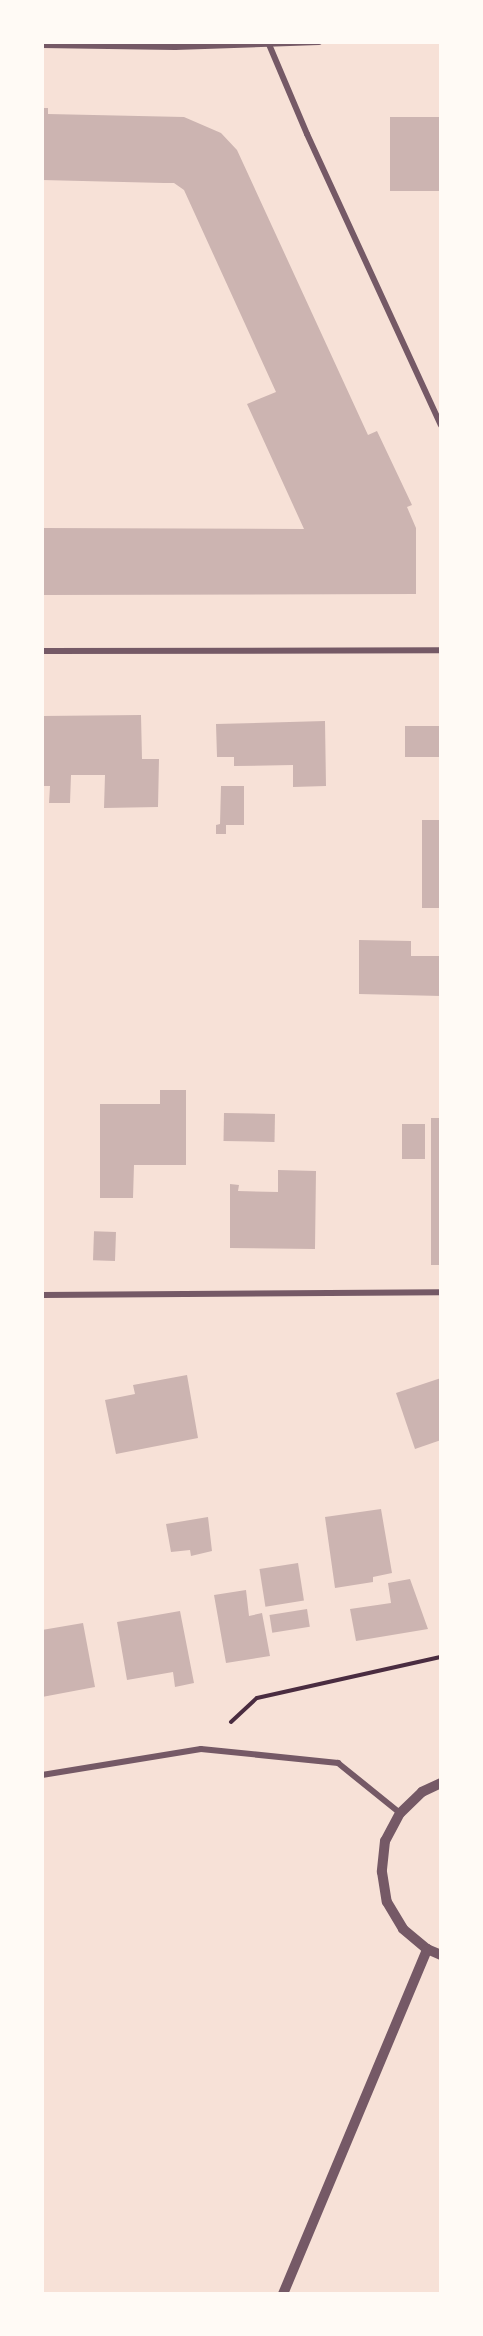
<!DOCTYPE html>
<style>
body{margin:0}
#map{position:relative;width:483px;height:2336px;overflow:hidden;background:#f7e1d7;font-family:Ubuntu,sans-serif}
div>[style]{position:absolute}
.building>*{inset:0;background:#ccb4b1;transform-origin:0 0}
.path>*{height:4px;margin:-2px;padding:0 2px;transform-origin:2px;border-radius:2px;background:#4a2c40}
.minor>*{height:6px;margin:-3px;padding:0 3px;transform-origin:3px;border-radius:3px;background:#755966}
.tertiary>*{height:10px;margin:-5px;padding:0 5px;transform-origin:5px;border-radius:5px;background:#755966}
span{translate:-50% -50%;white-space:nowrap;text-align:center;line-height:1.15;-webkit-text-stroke:6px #fffaf5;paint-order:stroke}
.frame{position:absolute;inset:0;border:44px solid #fffaf5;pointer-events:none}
</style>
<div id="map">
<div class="building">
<div style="clip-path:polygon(42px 108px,48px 108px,48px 114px,184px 117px,221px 133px,237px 150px,368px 435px,377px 431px,412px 505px,407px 507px,416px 528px,416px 594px,42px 595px,42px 528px,304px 529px,247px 404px,276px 392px,184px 190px,174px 183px,164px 183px,42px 180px)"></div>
<div style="left:441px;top:117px;width:74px;height:51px;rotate:90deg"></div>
<div style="clip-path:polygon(141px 715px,142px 759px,159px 759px,158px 807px,104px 808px,105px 775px,71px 775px,70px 803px,49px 803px,50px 786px,42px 786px,42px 716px)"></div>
<div style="clip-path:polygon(325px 721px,326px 786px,293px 787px,293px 765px,234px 766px,234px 757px,217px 757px,216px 724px)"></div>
<div style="left:441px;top:726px;width:31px;height:36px;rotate:90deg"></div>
<div style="clip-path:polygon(221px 786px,244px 786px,244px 825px,226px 825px,226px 834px,216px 834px,216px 825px,220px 824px)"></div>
<div style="left:422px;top:820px;width:19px;height:88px"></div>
<div style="left:42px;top:864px;width:2px;height:31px"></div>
<div style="clip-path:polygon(359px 940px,411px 941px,411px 956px,441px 956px,441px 996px,359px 994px)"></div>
<div style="clip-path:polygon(160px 1090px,186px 1090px,186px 1165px,134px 1165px,133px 1198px,100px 1198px,100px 1104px,160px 1104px)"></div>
<div style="left:224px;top:1113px;width:51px;height:28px;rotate:1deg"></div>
<div style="left:431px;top:1118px;width:10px;height:147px"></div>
<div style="left:402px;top:1124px;width:23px;height:35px"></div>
<div style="clip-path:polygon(278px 1170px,316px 1171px,315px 1249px,230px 1248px,230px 1184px,239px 1185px,238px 1191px,278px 1192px)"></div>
<div style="left:116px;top:1232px;width:29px;height:22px;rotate:92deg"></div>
<div style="clip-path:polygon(187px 1375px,198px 1438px,116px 1454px,105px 1400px,135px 1394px,133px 1385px)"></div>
<div style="clip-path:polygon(441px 1378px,441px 1440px,415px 1449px,396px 1393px)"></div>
<div style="clip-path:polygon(381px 1509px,392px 1573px,373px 1577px,373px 1582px,335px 1588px,325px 1517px)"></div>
<div style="clip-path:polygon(208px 1517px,212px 1551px,191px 1556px,190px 1550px,171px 1552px,166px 1524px)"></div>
<div style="left:298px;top:1563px;width:38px;height:39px;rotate:81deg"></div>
<div style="clip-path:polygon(410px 1579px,428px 1629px,356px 1641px,350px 1609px,391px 1603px,388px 1583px)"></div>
<div style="clip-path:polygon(246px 1590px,249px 1616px,262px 1613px,270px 1656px,226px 1663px,214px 1595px)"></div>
<div style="left:307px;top:1609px;width:18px;height:38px;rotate:81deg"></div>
<div style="clip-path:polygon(180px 1611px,194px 1683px,175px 1687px,173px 1672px,127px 1680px,117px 1622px)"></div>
<div style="clip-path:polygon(83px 1623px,95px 1687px,42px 1697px,42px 1630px)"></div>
</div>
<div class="path">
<div style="left:231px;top:1722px;width:35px;rotate:-43deg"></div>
<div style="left:257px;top:1698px;width:189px;rotate:-12.6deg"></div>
</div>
<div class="minor">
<div style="left:268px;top:42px;width:100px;rotate:67deg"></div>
<div style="left:307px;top:134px;width:320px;rotate:65.3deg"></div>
<div style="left:42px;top:45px;width:133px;rotate:0.9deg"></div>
<div style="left:175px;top:47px;width:144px;rotate:-2deg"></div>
<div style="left:42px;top:651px;width:399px;rotate:-0.1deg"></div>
<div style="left:42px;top:1295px;width:399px;rotate:-0.4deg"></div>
<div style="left:42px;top:1775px;width:161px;rotate:-9.3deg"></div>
<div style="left:201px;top:1749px;width:138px;rotate:5.8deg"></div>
<div style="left:338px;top:1763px;width:80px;rotate:38.9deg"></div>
</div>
<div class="tertiary">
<div style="left:441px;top:1783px;width:21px;rotate:155deg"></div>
<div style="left:422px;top:1792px;width:30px;rotate:136deg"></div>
<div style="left:400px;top:1813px;width:32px;rotate:118deg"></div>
<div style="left:385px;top:1841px;width:31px;rotate:96deg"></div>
<div style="left:382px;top:1872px;width:30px;rotate:81deg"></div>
<div style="left:387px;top:1902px;width:31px;rotate:59deg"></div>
<div style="left:403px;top:1929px;width:31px;rotate:40deg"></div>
<div style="left:427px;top:1949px;width:15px;rotate:23deg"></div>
<div style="left:283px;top:2294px;width:374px;rotate:-67.3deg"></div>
</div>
<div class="frame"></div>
</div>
